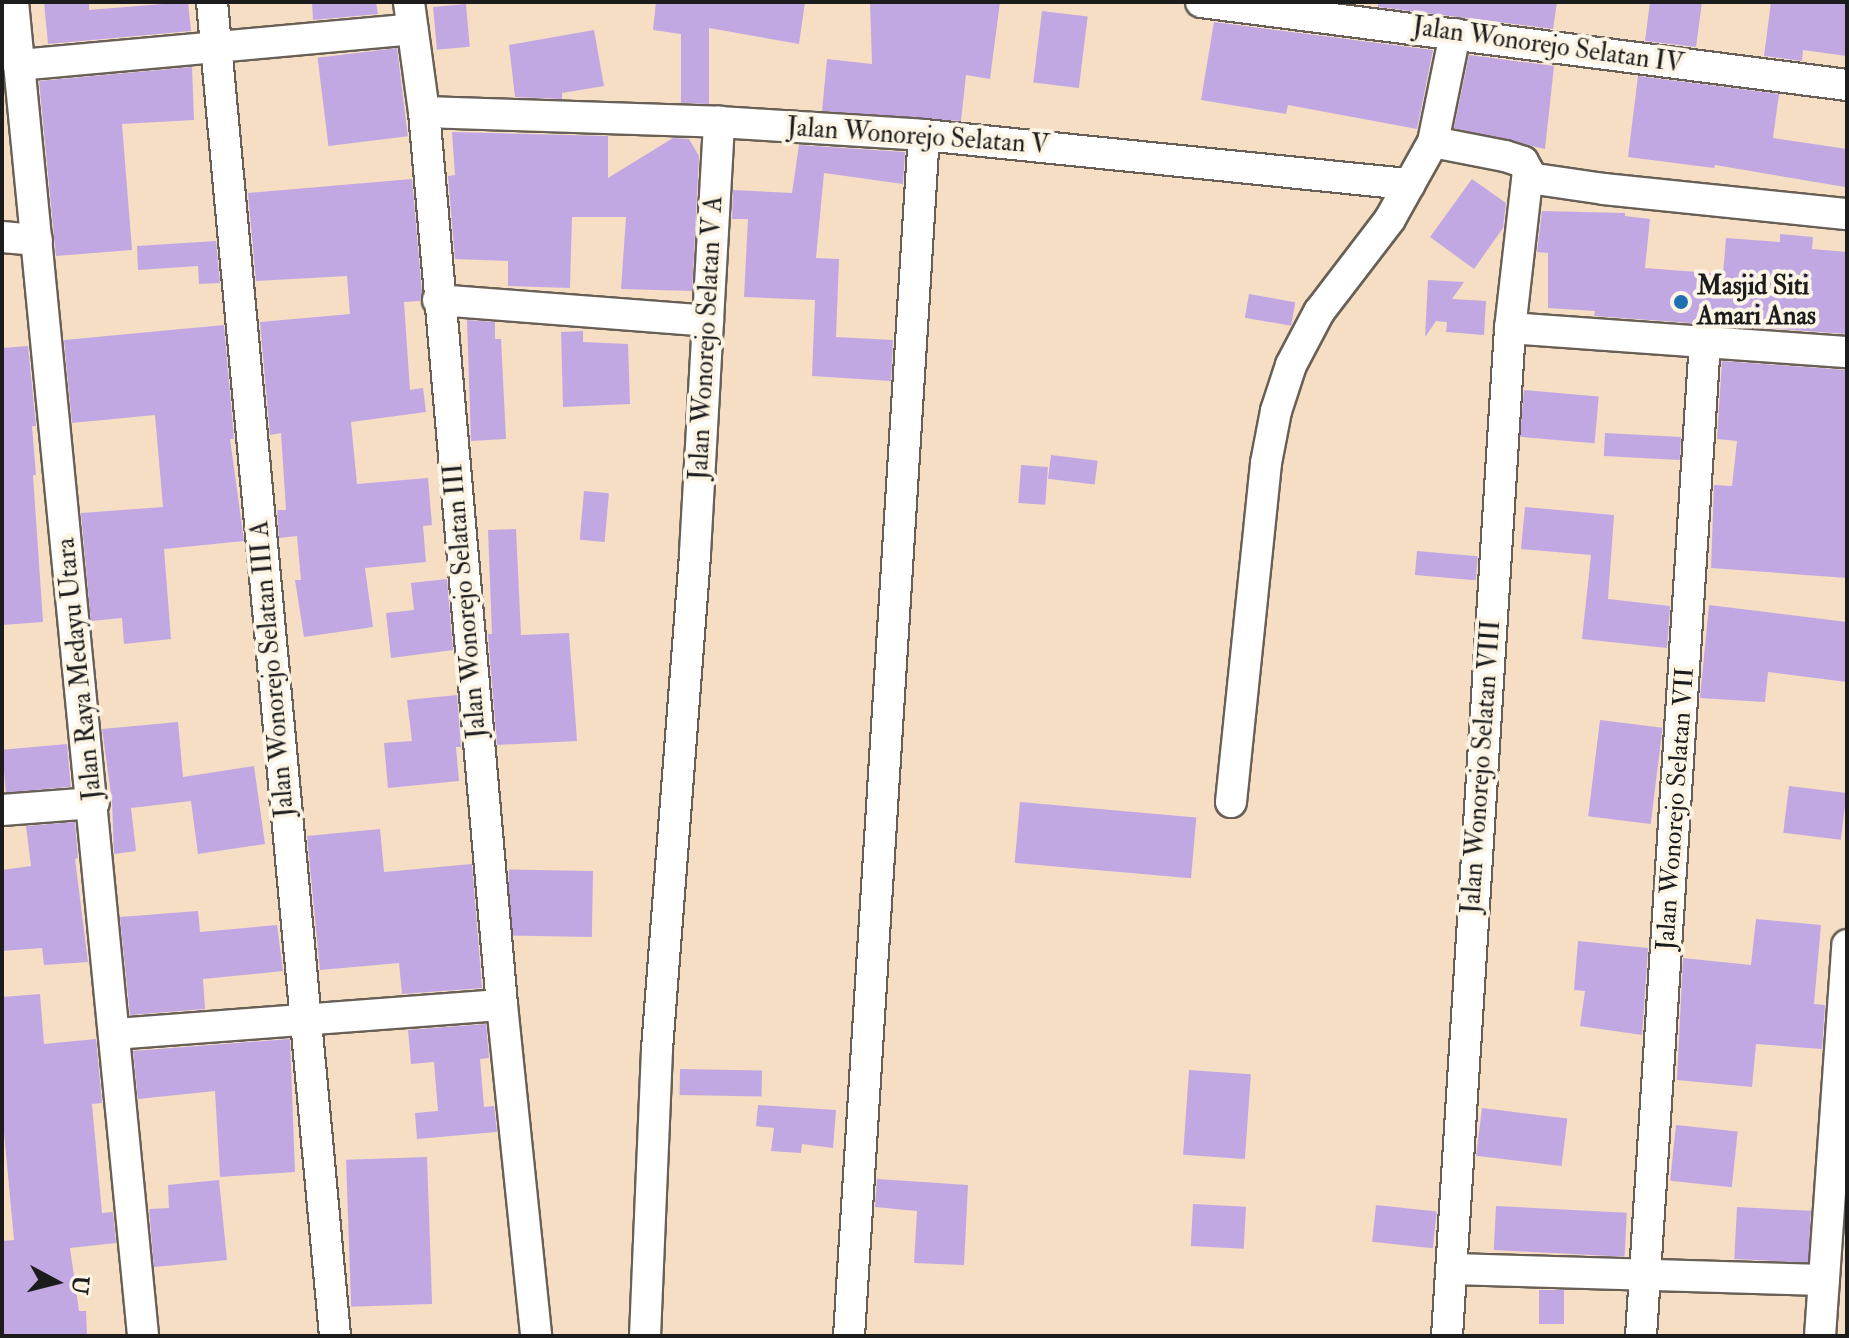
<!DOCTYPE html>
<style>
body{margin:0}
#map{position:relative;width:1849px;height:1338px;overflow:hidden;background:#f5dec3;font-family:"IM FELL Double Pica",serif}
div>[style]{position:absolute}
.building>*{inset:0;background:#c2a8e3;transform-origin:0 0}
.roads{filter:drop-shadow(2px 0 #686056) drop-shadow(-2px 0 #686056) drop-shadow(0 2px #686056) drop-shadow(0 -2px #686056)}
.minor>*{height:30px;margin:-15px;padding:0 15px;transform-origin:15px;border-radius:15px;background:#fff}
.dots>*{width:22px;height:22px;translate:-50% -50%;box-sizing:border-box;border:4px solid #fcf5e5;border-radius:50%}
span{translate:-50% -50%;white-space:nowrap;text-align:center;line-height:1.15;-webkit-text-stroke:8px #fcf5e5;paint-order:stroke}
.street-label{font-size:26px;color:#1c1c1c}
.poi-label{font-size:26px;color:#1c1c1c;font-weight:700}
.left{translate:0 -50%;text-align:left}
.frame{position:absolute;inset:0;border:4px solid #1c1c1c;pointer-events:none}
.north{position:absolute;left:16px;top:1242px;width:80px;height:80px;-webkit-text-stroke:6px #fcf5e5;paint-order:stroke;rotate:97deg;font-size:22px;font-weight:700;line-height:32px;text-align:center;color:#1c1c1c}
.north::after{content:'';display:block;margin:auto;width:28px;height:36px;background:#1c1c1c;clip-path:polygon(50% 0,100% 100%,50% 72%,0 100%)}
</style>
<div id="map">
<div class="building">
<div style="clip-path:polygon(44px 2px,89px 2px,89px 10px,188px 2px,191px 31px,48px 44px)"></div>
<div style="clip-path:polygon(312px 2px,376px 2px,378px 14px,313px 20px)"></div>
<div style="clip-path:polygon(656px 2px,805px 2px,799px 44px,709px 28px,709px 104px,681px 103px,681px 34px,653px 30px)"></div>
<div style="clip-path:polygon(870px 2px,1000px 2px,990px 79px,966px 75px,961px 121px,822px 111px,827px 59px,872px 64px)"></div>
<div style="clip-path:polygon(1378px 2px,1557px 2px,1553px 29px,1378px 7px)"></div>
<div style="clip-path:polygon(1650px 2px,1702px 2px,1696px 47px,1645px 41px)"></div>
<div style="clip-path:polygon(1771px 2px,1847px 2px,1847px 56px,1803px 50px,1802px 61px,1764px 56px)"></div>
<div style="left:466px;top:4px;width:43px;height:33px;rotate:85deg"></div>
<div style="left:1042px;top:11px;width:46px;height:72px;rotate:7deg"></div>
<div style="clip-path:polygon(1214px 22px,1433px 50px,1417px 129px,1288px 105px,1286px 114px,1201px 100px)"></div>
<div style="clip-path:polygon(594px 30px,604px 86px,562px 93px,562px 99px,515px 97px,509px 45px)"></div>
<div style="left:397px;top:48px;width:89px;height:80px;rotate:83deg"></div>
<div style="clip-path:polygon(1469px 55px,1554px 66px,1545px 149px,1454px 128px)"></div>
<div style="clip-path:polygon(192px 67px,194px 120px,122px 124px,132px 250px,56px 256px,39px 81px)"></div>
<div style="clip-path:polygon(1638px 76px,1779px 94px,1773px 138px,1847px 149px,1845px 187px,1715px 165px,1714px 168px,1628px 157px)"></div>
<div style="clip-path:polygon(452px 132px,608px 136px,608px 178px,673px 138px,689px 139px,699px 156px,692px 291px,621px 289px,626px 217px,572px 217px,570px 288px,508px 286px,508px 261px,455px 259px,448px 176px,455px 175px)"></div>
<div style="clip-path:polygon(799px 145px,905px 152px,903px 184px,824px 173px,816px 258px,839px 259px,836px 337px,893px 340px,891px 381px,812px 376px,815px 300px,744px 297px,748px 219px,732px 219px,733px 190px,792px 193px)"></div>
<div style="clip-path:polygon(412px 179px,422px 293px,420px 301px,404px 302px,410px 390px,423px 388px,426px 412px,351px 422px,357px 484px,428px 478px,432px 525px,423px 526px,426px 562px,365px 568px,373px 627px,304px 637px,295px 580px,301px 580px,297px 536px,279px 538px,277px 510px,286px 510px,281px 433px,270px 435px,260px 322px,350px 314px,347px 276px,256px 281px,248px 193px)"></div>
<div style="clip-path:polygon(1472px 179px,1506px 203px,1503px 228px,1474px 269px,1430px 237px)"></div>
<div style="clip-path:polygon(1542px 211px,1625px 213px,1625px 216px,1650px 219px,1645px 268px,1723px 274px,1726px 238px,1780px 242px,1780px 234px,1813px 237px,1812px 249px,1847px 252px,1847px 334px,1594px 316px,1595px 311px,1548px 308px,1548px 253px,1537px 252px)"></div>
<div style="clip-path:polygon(216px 241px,220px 283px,199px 284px,198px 266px,138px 270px,137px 246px)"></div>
<div style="clip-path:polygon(1428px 280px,1464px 282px,1452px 299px,1486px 301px,1484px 335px,1446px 332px,1447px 322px,1436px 321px,1425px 337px)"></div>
<div style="left:1249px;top:294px;width:47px;height:24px;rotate:10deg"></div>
<div style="clip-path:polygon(467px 320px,495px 322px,495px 339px,501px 339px,506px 439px,471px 441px)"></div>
<div style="clip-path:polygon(224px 325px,234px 439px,230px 439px,244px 541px,164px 549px,171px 639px,124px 644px,122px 618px,91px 621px,81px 513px,163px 507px,155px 415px,72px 423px,64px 340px)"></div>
<div style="clip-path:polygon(583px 331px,583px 342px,628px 344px,630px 404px,563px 407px,561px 332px)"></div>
<div style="clip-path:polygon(28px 346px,36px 426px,32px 426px,36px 475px,33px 475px,43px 622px,2px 625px,2px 348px)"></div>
<div style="clip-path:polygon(1722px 361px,1847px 370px,1847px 578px,1711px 568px,1714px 485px,1732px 486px,1737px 441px,1717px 439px)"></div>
<div style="left:1524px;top:390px;width:75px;height:47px;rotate:5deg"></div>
<div style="left:1605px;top:433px;width:76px;height:23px;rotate:3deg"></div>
<div style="left:1051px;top:455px;width:47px;height:24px;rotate:7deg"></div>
<div style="left:1021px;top:465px;width:27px;height:38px;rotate:4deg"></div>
<div style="left:584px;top:491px;width:25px;height:49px;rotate:5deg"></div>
<div style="clip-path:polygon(1525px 507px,1614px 515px,1608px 599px,1670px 606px,1667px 648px,1582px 639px,1591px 555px,1521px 549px)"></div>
<div style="clip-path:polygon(516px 529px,521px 635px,569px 633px,577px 741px,497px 745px,488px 634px,492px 634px,488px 530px)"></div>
<div style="left:1417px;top:551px;width:61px;height:24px;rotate:5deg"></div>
<div style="clip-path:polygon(447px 579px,453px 650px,391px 658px,386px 613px,414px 610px,411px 583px)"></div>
<div style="clip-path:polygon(1709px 605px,1847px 622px,1847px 682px,1768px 672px,1765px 702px,1700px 698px)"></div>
<div style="clip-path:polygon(457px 695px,461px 747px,456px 747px,459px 781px,388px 788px,384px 743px,412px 741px,407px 700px)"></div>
<div style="left:1600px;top:720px;width:63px;height:97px;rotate:7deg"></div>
<div style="clip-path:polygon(178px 722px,183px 777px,254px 766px,265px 844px,198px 854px,191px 801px,131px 808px,136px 851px,114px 854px,112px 801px,102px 729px)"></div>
<div style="left:67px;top:744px;width:43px;height:65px;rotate:85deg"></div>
<div style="left:1789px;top:786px;width:58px;height:47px;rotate:7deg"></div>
<div style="left:1020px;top:802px;width:177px;height:61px;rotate:5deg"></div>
<div style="clip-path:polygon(75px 822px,78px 858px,75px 859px,88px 962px,44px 965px,42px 948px,2px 951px,2px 870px,31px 866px,26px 826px)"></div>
<div style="clip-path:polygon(380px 829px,384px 872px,472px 864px,482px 988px,402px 994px,399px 963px,320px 970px,307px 836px)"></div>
<div style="left:593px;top:871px;width:66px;height:84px;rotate:91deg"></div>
<div style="clip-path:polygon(198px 911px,200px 932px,277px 925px,283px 971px,203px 979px,205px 1009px,130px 1015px,120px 917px)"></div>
<div style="clip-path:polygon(1756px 919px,1821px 925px,1814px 1004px,1825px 1005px,1822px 1049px,1756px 1044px,1752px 1087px,1677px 1080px,1683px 958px,1751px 965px)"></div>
<div style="clip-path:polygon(1578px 941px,1648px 948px,1642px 1035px,1580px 1026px,1585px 991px,1574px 990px)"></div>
<div style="clip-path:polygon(40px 994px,44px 1044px,96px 1039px,102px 1103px,92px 1104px,102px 1213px,113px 1212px,116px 1243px,70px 1248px,79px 1311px,86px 1311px,87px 1336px,2px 1336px,2px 1241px,14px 1240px,2px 1111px,2px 997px)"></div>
<div style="clip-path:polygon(486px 1024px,489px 1058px,480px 1059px,484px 1107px,494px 1106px,497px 1132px,417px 1139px,415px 1113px,438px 1111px,434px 1062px,411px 1064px,408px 1030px)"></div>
<div style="clip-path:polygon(290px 1039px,295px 1172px,220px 1177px,215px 1091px,138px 1099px,133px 1051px)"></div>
<div style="left:680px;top:1069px;width:82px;height:26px;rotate:1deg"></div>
<div style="left:1189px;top:1070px;width:62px;height:85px;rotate:4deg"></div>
<div style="clip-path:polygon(758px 1105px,836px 1110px,833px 1148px,802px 1144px,801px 1153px,771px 1151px,774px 1128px,756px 1126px)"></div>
<div style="left:1482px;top:1108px;width:86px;height:48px;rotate:7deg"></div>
<div style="left:1676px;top:1125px;width:62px;height:56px;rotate:6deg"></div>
<div style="left:427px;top:1157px;width:147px;height:81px;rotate:88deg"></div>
<div style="clip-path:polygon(877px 1179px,968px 1185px,964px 1265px,914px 1263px,917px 1211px,875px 1207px)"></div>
<div style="clip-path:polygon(219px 1180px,227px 1260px,154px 1267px,149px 1209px,169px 1208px,168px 1185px)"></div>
<div style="left:1193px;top:1204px;width:53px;height:42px;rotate:3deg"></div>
<div style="left:1376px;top:1205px;width:61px;height:37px;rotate:6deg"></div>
<div style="left:1496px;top:1206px;width:131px;height:44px;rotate:3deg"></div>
<div style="left:1737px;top:1207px;width:74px;height:52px;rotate:3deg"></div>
<div style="left:1539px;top:1290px;width:25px;height:34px"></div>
</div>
<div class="roads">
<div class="minor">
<div style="left:13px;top:2px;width:1340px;rotate:84.43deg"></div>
<div style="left:212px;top:2px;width:1340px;rotate:84.73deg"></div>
<div style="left:1201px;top:2px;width:651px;rotate:7.32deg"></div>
<div style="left:1455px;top:34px;width:110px;rotate:101.5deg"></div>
<div style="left:1433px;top:142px;width:73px;rotate:11deg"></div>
<div style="left:1505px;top:156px;width:19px;rotate:18deg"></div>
<div style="left:1523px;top:162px;width:10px;rotate:61deg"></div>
<div style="left:1528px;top:171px;width:158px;rotate:96.5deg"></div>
<div style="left:1510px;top:328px;width:338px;rotate:4.1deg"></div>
<div style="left:19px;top:65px;width:395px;rotate:-5.2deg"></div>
<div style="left:424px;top:112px;width:295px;rotate:1.9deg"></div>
<div style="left:719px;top:122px;width:205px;rotate:3.6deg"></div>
<div style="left:924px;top:135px;width:488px;rotate:5.8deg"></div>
<div style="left:1529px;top:178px;width:76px;rotate:8.3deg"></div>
<div style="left:1604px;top:189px;width:244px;rotate:5.9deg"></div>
<div style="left:2px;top:237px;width:35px;rotate:5deg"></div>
<div style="left:438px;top:300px;width:271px;rotate:4.4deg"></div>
<div style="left:1231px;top:802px;width:341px;rotate:-84.1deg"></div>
<div style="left:1266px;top:463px;width:53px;rotate:-79.1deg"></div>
<div style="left:1276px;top:411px;width:48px;rotate:-71.9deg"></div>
<div style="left:1291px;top:365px;width:60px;rotate:-62.2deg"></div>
<div style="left:1319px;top:312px;width:117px;rotate:-52.6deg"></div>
<div style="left:1390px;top:219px;width:88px;rotate:-60.8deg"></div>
<div style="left:2px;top:810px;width:92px;rotate:-4.4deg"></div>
<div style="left:502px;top:1005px;width:333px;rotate:84.1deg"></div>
<div style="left:115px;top:1034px;width:388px;rotate:-4.3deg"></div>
<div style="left:502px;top:1005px;width:896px;rotate:-94.99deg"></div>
<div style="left:424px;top:112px;width:111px;rotate:-97.8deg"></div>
<div style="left:1451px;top:1269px;width:373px;rotate:1.7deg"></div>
<div style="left:645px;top:1336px;width:287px;rotate:-87.6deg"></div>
<div style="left:657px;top:1049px;width:497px;rotate:-85.6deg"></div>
<div style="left:695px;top:553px;width:432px;rotate:-86.8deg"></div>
<div style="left:849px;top:1336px;width:1203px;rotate:-86.43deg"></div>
<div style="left:1447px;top:1336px;width:1010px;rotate:-86.42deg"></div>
<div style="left:1641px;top:1336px;width:997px;rotate:-86.32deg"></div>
<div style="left:1820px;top:1336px;width:392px;rotate:-86deg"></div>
</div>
</div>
<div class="dots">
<div style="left:1681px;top:302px;background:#1f6fb2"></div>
</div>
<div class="street-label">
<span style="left:1548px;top:46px;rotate:8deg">Jalan Wonorejo Selatan IV</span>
<span style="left:918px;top:137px;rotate:4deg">Jalan Wonorejo Selatan V</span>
<span style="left:707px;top:338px;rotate:-87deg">Jalan Wonorejo Selatan V A</span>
<span style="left:466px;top:601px;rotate:-95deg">Jalan Wonorejo Selatan III</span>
<span style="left:80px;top:669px;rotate:-96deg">Jalan Raya Medayu Utara</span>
<span style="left:273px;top:669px;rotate:-95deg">Jalan Wonorejo Selatan III A</span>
<span style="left:1482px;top:767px;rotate:-86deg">Jalan Wonorejo Selatan VIII</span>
<span style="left:1676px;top:809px;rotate:-86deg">Jalan Wonorejo Selatan VII</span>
</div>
<div class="poi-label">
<span class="left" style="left:1697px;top:302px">Masjid Siti<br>Amari Anas</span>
</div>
<div class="frame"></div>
<div class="north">U</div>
</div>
